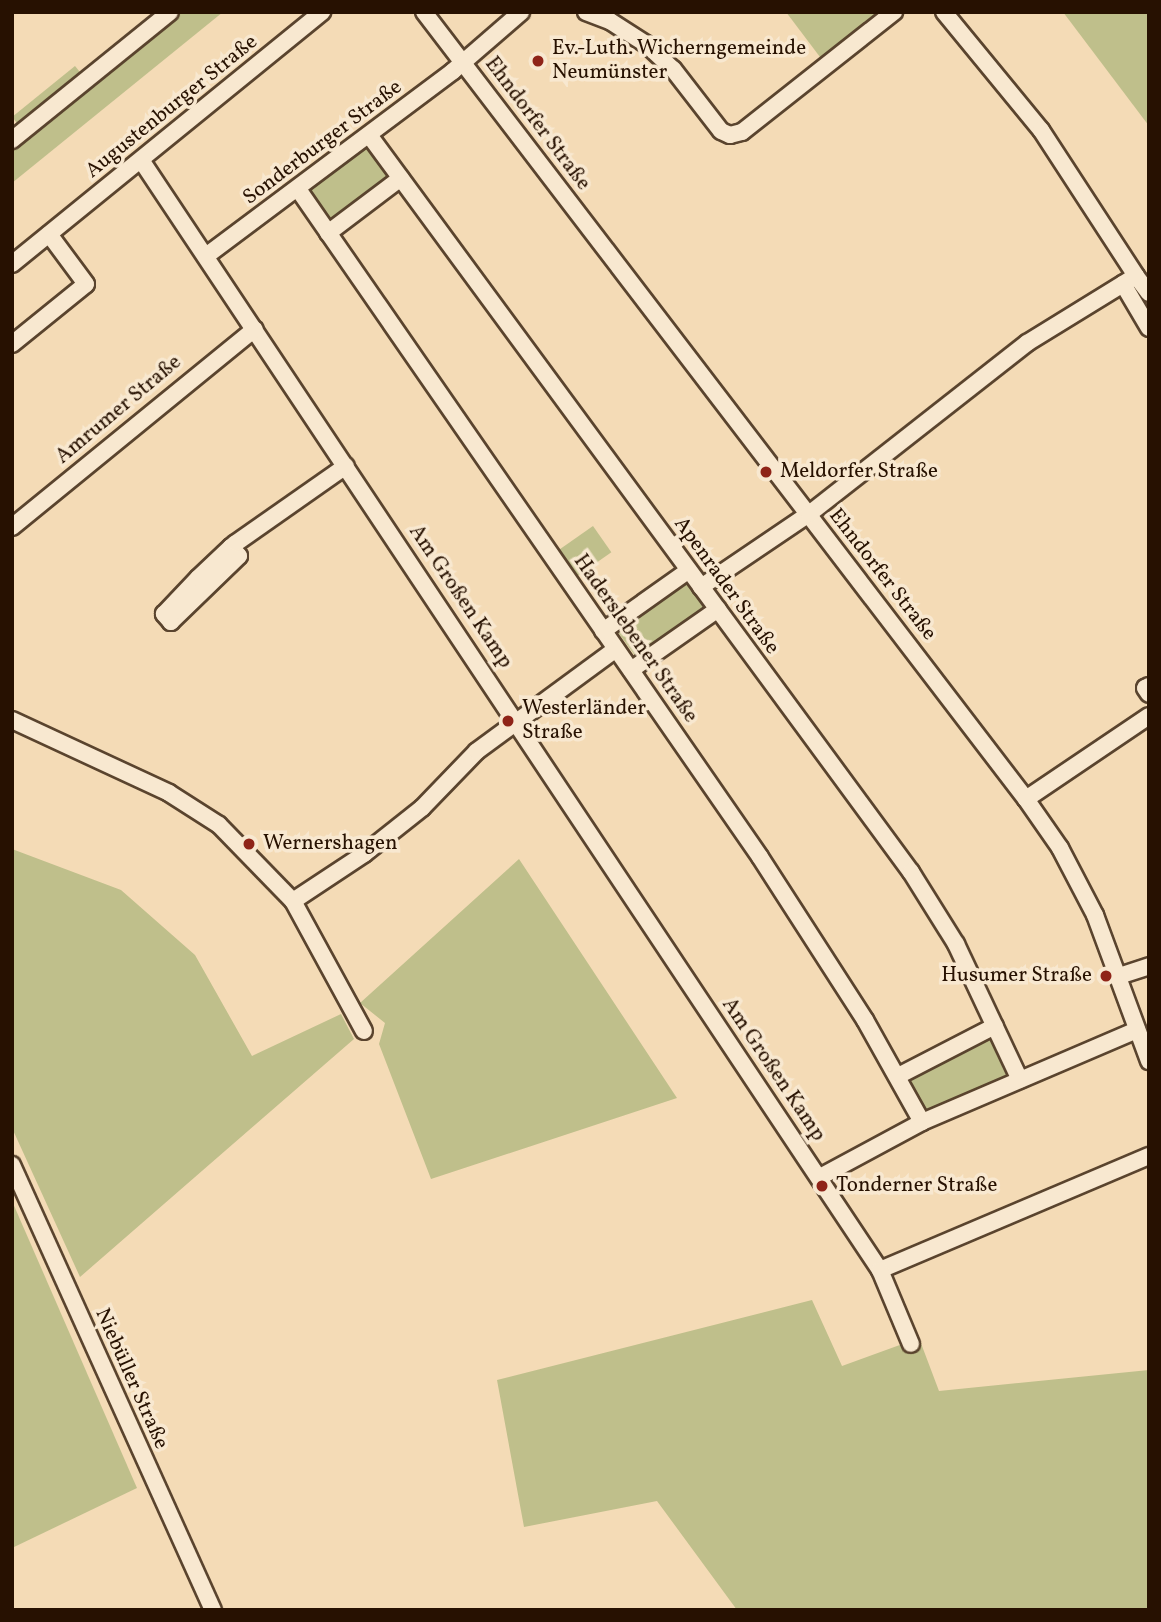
<!DOCTYPE html>
<meta charset="utf-8">
<style>
body{margin:0}
#map{position:relative;width:1161px;height:1622px;overflow:hidden;background:#f4dbb6;font-family:Vollkorn,serif}
div>[style]{position:absolute}
.green>*{inset:0;background:#bfbf8b;transform-origin:0 0}
.roads{filter:drop-shadow(2px 0 #5a442e) drop-shadow(-2px 0 #5a442e) drop-shadow(0 2px #5a442e) drop-shadow(0 -2px #5a442e)}
.minor>*{height:16px;margin:-8px;padding:0 8px;transform-origin:8px;border-radius:8px;background:#f8e8d0}
.dots>*{width:19px;height:19px;translate:-50% -50%;box-sizing:border-box;border:4px solid #f8e8d0;border-radius:50%}
span{translate:-50% -50%;white-space:nowrap;text-align:center;line-height:1.15;-webkit-text-stroke:7px #f8e8d0;paint-order:stroke}
.poi-label{font-size:21px;color:#271101}
.left{translate:0 -50%;text-align:left}
.right{translate:-100% -50%;text-align:right}
.street-label{font-size:21px;color:#271101}
.frame{position:absolute;inset:0;border:14px solid #271101;pointer-events:none}
</style>
<div id="map">
<div class="green">
<div style="clip-path:polygon(180px 12px,223px 12px,12px 183px,12px 148px)"></div>
<div style="clip-path:polygon(786px 12px,886px 12px,823px 61px)"></div>
<div style="clip-path:polygon(1063px 12px,1149px 12px,1149px 126px)"></div>
<div style="left:75px;top:66px;width:13px;height:81px;rotate:51deg"></div>
<div style="clip-path:polygon(366px 144px,390px 170px,391px 179px,330px 224px,308px 190px)"></div>
<div style="left:593px;top:526px;width:32px;height:44px;rotate:55deg"></div>
<div style="left:686px;top:583px;width:31px;height:84px;rotate:54deg"></div>
<div style="clip-path:polygon(12px 849px,121px 890px,195px 955px,252px 1056px,341px 1014px,354px 1039px,80px 1277px,12px 1128px)"></div>
<div style="clip-path:polygon(519px 859px,677px 1098px,431px 1179px,379px 1044px,385px 1023px,360px 1003px)"></div>
<div style="clip-path:polygon(989px 1037px,995px 1040px,1010px 1072px,1007px 1079px,932px 1112px,924px 1108px,911px 1084px,913px 1076px)"></div>
<div style="clip-path:polygon(12px 1201px,137px 1488px,12px 1548px)"></div>
<div style="clip-path:polygon(812px 1300px,842px 1366px,919px 1338px,939px 1391px,1149px 1370px,1149px 1610px,737px 1610px,657px 1501px,524px 1527px,497px 1380px)"></div>
</div>
<div class="roads">
<div class="minor">
<div style="left:424px;top:12px;width:991px;rotate:52.59deg"></div>
<div style="left:1026px;top:799px;width:60px;rotate:55.2deg"></div>
<div style="left:1060px;top:848px;width:76px;rotate:62.4deg"></div>
<div style="left:1095px;top:915px;width:156px;rotate:69.7deg"></div>
<div style="left:586px;top:12px;width:26px;rotate:21deg"></div>
<div style="left:610px;top:21px;width:43px;rotate:32.6deg"></div>
<div style="left:646px;top:44px;width:37px;rotate:43deg"></div>
<div style="left:673px;top:69px;width:78px;rotate:52.3deg"></div>
<div style="left:721px;top:131px;width:10px;rotate:24deg"></div>
<div style="left:730px;top:135px;width:12px;rotate:-14deg"></div>
<div style="left:742px;top:132px;width:194px;rotate:-38.3deg"></div>
<div style="left:944px;top:12px;width:153px;rotate:50.6deg"></div>
<div style="left:1041px;top:130px;width:174px;rotate:56.9deg"></div>
<div style="left:369px;top:135px;width:915px;rotate:53.67deg"></div>
<div style="left:911px;top:872px;width:85px;rotate:58deg"></div>
<div style="left:956px;top:944px;width:150px;rotate:64.8deg"></div>
<div style="left:12px;top:140px;width:203px;rotate:-39deg"></div>
<div style="left:141px;top:160px;width:1333px;rotate:56.35deg"></div>
<div style="left:880px;top:1270px;width:292px;rotate:-23deg"></div>
<div style="left:298px;top:189px;width:812px;rotate:55.33deg"></div>
<div style="left:760px;top:857px;width:194px;rotate:57.2deg"></div>
<div style="left:865px;top:1020px;width:117px;rotate:60.8deg"></div>
<div style="left:328px;top:233px;width:91px;rotate:-37deg"></div>
<div style="left:206px;top:256px;width:309px;rotate:-36.8deg"></div>
<div style="left:453px;top:71px;width:90px;rotate:-40.9deg"></div>
<div style="left:12px;top:264px;width:400px;rotate:-39.1deg"></div>
<div style="left:1123px;top:284px;width:51px;rotate:59.4deg"></div>
<div style="left:12px;top:344px;width:95px;rotate:-39deg"></div>
<div style="left:86px;top:284px;width:62px;rotate:-126.5deg"></div>
<div style="left:12px;top:527px;width:313px;rotate:-39.2deg"></div>
<div style="left:231px;top:547px;width:12px;rotate:48deg"></div>
<div style="left:239px;top:556px;width:95px;rotate:135.9deg"></div>
<div style="left:171px;top:622px;width:11px;rotate:-131deg"></div>
<div style="left:164px;top:614px;width:50px;rotate:-46.6deg"></div>
<div style="left:198px;top:578px;width:45px;rotate:-43.2deg"></div>
<div style="left:231px;top:547px;width:6px;rotate:-39deg"></div>
<div style="left:236px;top:543px;width:134px;rotate:-35deg"></div>
<div style="left:701px;top:587px;width:130px;rotate:-34.1deg"></div>
<div style="left:809px;top:514px;width:277px;rotate:-38.1deg"></div>
<div style="left:1027px;top:343px;width:128px;rotate:-31.6deg"></div>
<div style="left:1136px;top:276px;width:21px;rotate:53deg"></div>
<div style="left:603px;top:631px;width:105px;rotate:-35.3deg"></div>
<div style="left:631px;top:670px;width:106px;rotate:-35deg"></div>
<div style="left:1149px;top:686px;width:4px;rotate:153deg"></div>
<div style="left:1145px;top:688px;width:7px;rotate:56deg"></div>
<div style="left:12px;top:720px;width:173px;rotate:24.9deg"></div>
<div style="left:169px;top:793px;width:59px;rotate:32.6deg"></div>
<div style="left:219px;top:825px;width:106px;rotate:45.8deg"></div>
<div style="left:293px;top:901px;width:148px;rotate:61.4deg"></div>
<div style="left:1026px;top:799px;width:148px;rotate:-34deg"></div>
<div style="left:293px;top:901px;width:85px;rotate:-33.5deg"></div>
<div style="left:364px;top:854px;width:74px;rotate:-38.4deg"></div>
<div style="left:422px;top:808px;width:79px;rotate:-46deg"></div>
<div style="left:477px;top:751px;width:172px;rotate:-36.3deg"></div>
<div style="left:1119px;top:976px;width:32px;rotate:-18deg"></div>
<div style="left:898px;top:1076px;width:109px;rotate:-27.3deg"></div>
<div style="left:12px;top:1165px;width:488px;rotate:65.7deg"></div>
<div style="left:820px;top:1177px;width:116px;rotate:-28.3deg"></div>
<div style="left:922px;top:1122px;width:234px;rotate:-23.2deg"></div>
<div style="left:880px;top:1270px;width:80px;rotate:67.3deg"></div>
</div>
</div>
<div class="dots">
<div style="left:538px;top:61px;background:#8f2418"></div>
<div style="left:766px;top:472px;background:#8f2418"></div>
<div style="left:508px;top:721px;background:#8f2418"></div>
<div style="left:249px;top:844px;background:#8f2418"></div>
<div style="left:1106px;top:976px;background:#8f2418"></div>
<div style="left:822px;top:1186px;background:#8f2418"></div>
</div>
<div class="poi-label">
<span class="left" style="left:552px;top:61px">Ev.-Luth. Wicherngemeinde<br>Neumünster</span>
<span class="left" style="left:780px;top:472px">Meldorfer Straße</span>
<span class="left" style="left:522px;top:721px">Westerländer<br>Straße</span>
<span class="left" style="left:263px;top:844px">Wernershagen</span>
<span class="right" style="left:1092px;top:976px">Husumer Straße</span>
<span class="left" style="left:836px;top:1186px">Tonderner Straße</span>
</div>
<div class="street-label">
<span style="left:172px;top:107px;rotate:-39deg">Augustenburger Straße</span>
<span style="left:537px;top:124px;rotate:53deg">Ehndorfer Straße</span>
<span style="left:323px;top:143px;rotate:-37deg">Sonderburger Straße</span>
<span style="left:119px;top:410px;rotate:-40deg">Amrumer Straße</span>
<span style="left:882px;top:575px;rotate:52deg">Ehndorfer Straße</span>
<span style="left:726px;top:586px;rotate:54deg">Apenrader Straße</span>
<span style="left:460px;top:597px;rotate:56deg">Am Großen Kamp</span>
<span style="left:635px;top:639px;rotate:55deg">Haderslebener Straße</span>
<span style="left:773px;top:1070px;rotate:56deg">Am Großen Kamp</span>
<span style="left:131px;top:1379px;rotate:66deg">Niebüller Straße</span>
</div>
<div class="frame"></div>
</div>
